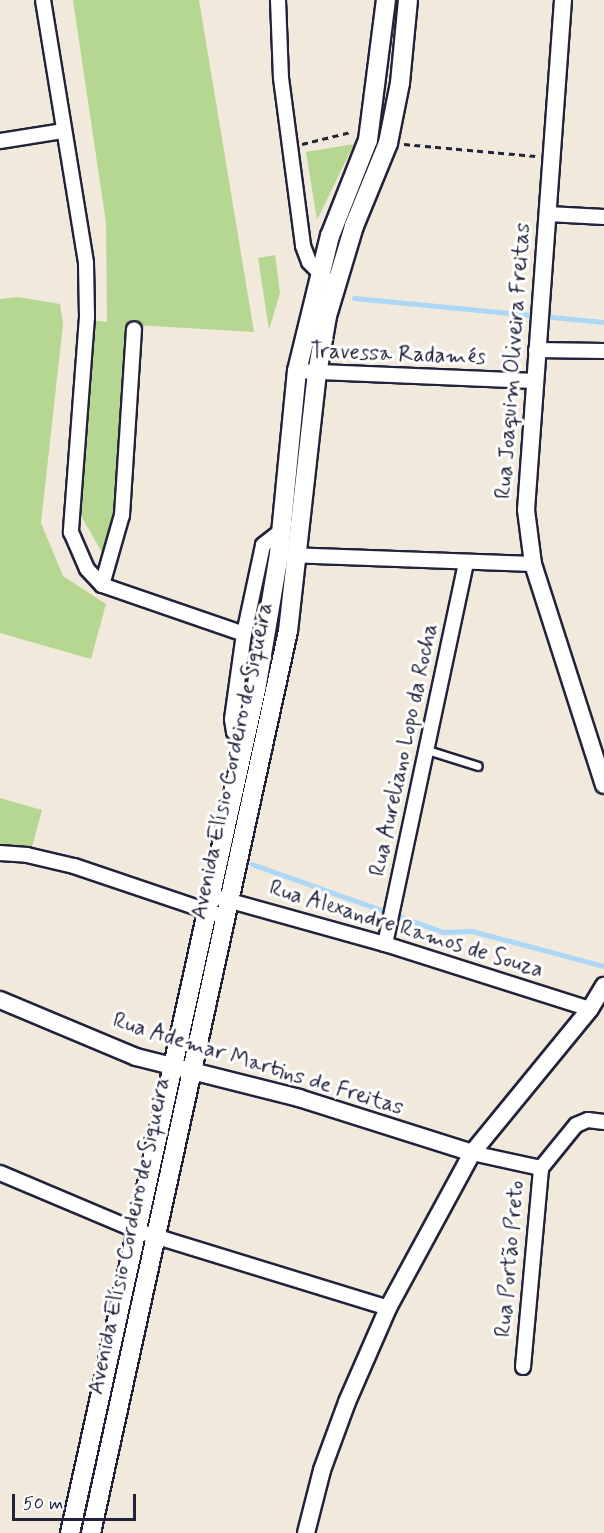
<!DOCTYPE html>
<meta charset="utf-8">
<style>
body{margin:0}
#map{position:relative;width:604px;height:1533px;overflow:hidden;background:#f1e9db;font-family:Mynerve,sans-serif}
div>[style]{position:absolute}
.green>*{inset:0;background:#b6d791}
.stream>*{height:5px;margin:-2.5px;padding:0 2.5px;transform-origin:2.5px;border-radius:2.5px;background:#acd7f7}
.path>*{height:3px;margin-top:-1.5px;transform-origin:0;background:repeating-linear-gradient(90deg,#22223b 0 6px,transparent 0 10.5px)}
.roads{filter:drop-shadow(2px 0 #22223b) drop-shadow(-2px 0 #22223b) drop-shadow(0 2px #22223b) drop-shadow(0 -2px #22223b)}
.service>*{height:7px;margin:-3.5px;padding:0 3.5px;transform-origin:3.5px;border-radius:3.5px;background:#fff}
.minor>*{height:14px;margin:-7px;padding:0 7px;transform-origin:7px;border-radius:7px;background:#fff}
.tertiary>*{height:16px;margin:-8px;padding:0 8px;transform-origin:8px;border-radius:8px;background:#fff}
.secondary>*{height:18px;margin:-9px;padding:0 9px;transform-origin:9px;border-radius:9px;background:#fff}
span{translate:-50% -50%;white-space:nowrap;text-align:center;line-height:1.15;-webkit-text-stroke:6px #fff;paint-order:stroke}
.street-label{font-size:22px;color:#22223b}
.scale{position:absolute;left:12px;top:1494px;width:124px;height:27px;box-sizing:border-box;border:3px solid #22223b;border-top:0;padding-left:8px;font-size:18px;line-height:21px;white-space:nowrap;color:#22223b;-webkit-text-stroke:4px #fff;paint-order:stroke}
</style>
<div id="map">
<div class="green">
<div style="clip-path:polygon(73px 0,199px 0,254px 332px,118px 324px,128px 325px,118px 515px,107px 561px,80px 514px,88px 320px,107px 322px,106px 223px)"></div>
<div style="clip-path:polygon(354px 144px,317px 220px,306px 152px)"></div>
<div style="clip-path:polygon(275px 255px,280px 293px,269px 330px,258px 258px)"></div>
<div style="clip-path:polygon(18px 297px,60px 304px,63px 324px,41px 523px,63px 576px,106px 604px,91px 659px,0 633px,0 299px)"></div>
<div style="clip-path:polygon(0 798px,42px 810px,32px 847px,0 844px)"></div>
</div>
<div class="stream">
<div style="left:354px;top:298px;width:251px;rotate:5.5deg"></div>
<div style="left:252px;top:864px;width:203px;rotate:19.6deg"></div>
<div style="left:443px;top:932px;width:29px;rotate:-2deg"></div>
<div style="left:472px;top:931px;width:137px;rotate:14.9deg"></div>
</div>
<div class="path">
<div style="left:302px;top:144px;width:50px;rotate:-13.8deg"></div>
<div style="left:404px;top:144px;width:132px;rotate:5.2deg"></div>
</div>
<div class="roads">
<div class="service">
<div style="left:427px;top:750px;width:53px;rotate:17.4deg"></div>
</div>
<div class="minor">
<div style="left:43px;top:0;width:267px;rotate:80.7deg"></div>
<div style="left:86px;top:264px;width:53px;rotate:88.9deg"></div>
<div style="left:87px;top:317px;width:216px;rotate:94.3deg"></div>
<div style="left:71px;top:532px;width:40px;rotate:66.6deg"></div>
<div style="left:87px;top:569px;width:22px;rotate:47deg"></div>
<div style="left:102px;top:585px;width:150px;rotate:19deg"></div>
<div style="left:278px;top:0;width:78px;rotate:87.8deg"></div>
<div style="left:281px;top:78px;width:169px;rotate:82.5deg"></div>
<div style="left:303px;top:246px;width:17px;rotate:69deg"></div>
<div style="left:309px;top:262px;width:24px;rotate:45deg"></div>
<div style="left:0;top:141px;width:64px;rotate:-9deg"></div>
<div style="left:548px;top:214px;width:56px;rotate:3.1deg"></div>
<div style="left:536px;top:350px;width:68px;rotate:0.8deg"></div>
<div style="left:297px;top:371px;width:237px;rotate:2.4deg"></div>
<div style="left:288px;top:555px;width:245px;rotate:2.1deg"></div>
<div style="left:102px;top:585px;width:73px;rotate:-74.1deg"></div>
<div style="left:122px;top:515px;width:186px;rotate:-86.3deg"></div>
<div style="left:244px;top:740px;width:13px;rotate:-141deg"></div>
<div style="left:234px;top:732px;width:13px;rotate:-99deg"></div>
<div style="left:232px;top:719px;width:86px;rotate:-82deg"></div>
<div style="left:244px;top:634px;width:91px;rotate:-77.9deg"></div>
<div style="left:263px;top:545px;width:24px;rotate:-38deg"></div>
<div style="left:0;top:853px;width:27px;rotate:4deg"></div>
<div style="left:27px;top:855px;width:48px;rotate:13.2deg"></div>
<div style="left:74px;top:866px;width:159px;rotate:18.7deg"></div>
<div style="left:209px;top:895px;width:183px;rotate:15.6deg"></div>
<div style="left:385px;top:944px;width:215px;rotate:17.6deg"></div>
<div style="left:385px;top:944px;width:389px;rotate:-78deg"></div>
<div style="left:472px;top:1153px;width:71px;rotate:12.3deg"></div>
<div style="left:0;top:1173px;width:147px;rotate:22.9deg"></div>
<div style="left:135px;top:1230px;width:265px;rotate:17.1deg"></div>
<div style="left:523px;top:1367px;width:200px;rotate:-84.8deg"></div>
<div style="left:541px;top:1168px;width:55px;rotate:-50.9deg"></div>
<div style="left:576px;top:1125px;width:13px;rotate:-23deg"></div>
<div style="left:588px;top:1120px;width:16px;rotate:7deg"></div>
</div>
<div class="tertiary">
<div style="left:563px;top:0;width:511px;rotate:94.15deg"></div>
<div style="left:526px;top:510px;width:54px;rotate:82.6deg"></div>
<div style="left:533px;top:564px;width:232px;rotate:72.2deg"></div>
<div style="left:0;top:1000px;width:147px;rotate:22.7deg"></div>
<div style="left:136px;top:1057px;width:168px;rotate:14.1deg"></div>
<div style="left:299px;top:1098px;width:182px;rotate:17.6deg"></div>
<div style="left:306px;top:1533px;width:65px;rotate:-75.7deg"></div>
<div style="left:322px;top:1470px;width:72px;rotate:-69.8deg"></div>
<div style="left:347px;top:1402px;width:103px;rotate:-66.4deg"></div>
<div style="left:388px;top:1308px;width:176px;rotate:-61.5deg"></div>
<div style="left:472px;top:1153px;width:186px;rotate:-50.7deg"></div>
<div style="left:590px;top:1009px;width:27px;rotate:-59deg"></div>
</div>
<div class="secondary">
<div style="left:70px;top:1533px;width:863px;rotate:-77.56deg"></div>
<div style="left:256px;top:690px;width:138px;rotate:-80.4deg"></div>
<div style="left:279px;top:554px;width:184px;rotate:-84.4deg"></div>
<div style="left:297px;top:371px;width:139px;rotate:-76.3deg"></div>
<div style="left:330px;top:236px;width:103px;rotate:-68.4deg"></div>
<div style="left:368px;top:140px;width:141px;rotate:-82.7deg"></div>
<div style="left:91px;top:1533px;width:923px;rotate:-77.68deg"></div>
<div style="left:288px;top:631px;width:259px;rotate:-83.6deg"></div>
<div style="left:317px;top:374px;width:59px;rotate:-80.2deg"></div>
<div style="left:327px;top:316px;width:94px;rotate:-73.3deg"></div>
<div style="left:354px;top:226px;width:90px;rotate:-67.7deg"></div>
<div style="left:388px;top:143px;width:61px;rotate:-78.7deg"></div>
<div style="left:400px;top:83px;width:83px;rotate:-84.5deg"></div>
</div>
</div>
<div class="street-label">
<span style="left:398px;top:355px;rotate:2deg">Travessa Radamés</span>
<span style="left:514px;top:361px;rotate:-86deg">Rua Joaquim Oliveira Freitas</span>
<span style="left:405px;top:750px;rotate:-78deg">Rua Aureliano Lopo da Rocha</span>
<span style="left:233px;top:761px;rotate:-78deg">Avenida Elísio Cordeiro de Siqueira</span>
<span style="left:406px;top:930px;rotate:17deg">Rua Alexandre Ramos de Souza</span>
<span style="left:258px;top:1065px;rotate:17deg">Rua Ademar Martins de Freitas</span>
<span style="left:130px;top:1236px;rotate:-78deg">Avenida Elísio Cordeiro de Siqueira</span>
<span style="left:511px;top:1259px;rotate:-85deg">Rua Portão Preto</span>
</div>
<div class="scale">50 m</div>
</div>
